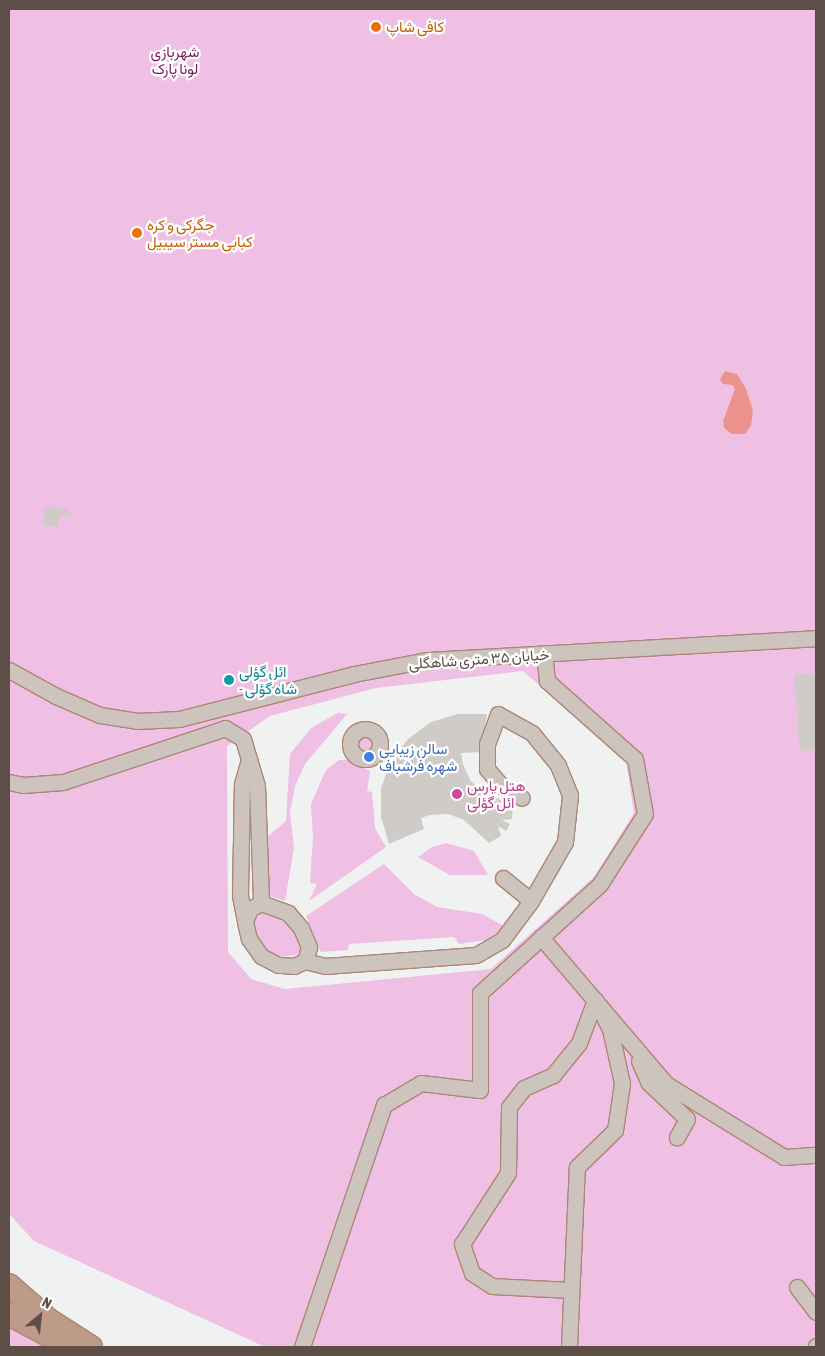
<!DOCTYPE html>
<meta charset="utf-8">
<style>
body{margin:0}
#map{position:relative;width:825px;height:1356px;overflow:hidden;background:#f0f2f2;font-family:"Asap Condensed",Vazirmatn,sans-serif}
div>[style]{position:absolute}
.green>*{inset:0;background:#efbfe4}
.round{border-radius:50%}
.water>*{inset:0;background:#eb928d}
.building>*{inset:0;background:#cfcbc7}
.roads{filter:drop-shadow(1px 0 #aa8774) drop-shadow(-1px 0 #aa8774) drop-shadow(0 1px #aa8774) drop-shadow(0 -1px #aa8774)}
.minor>*{height:15px;margin:-7.5px;padding:0 7.5px;transform-origin:7.5px;border-radius:7.5px;background:#cec4be}
.minor>.ring{margin:-7.5px;padding:0;box-sizing:content-box;background:none;border:15px solid #cec4be;border-radius:50%}
.highway>*{height:22px;margin:-11px;padding:0 11px;transform-origin:11px;border-radius:11px;background:#be9b89}
.dots>*{width:14px;height:14px;translate:-50% -50%;box-sizing:border-box;border:2px solid #fff;border-radius:50%}
span{translate:-50% -50%;white-space:nowrap;text-align:center;line-height:1.15;-webkit-text-stroke:4.5px #fff;paint-order:stroke}
.food-label{font-size:15px;color:#c56008}
.left{translate:0 -50%;text-align:left}
.park-label{font-size:15px;color:#7f195c}
.street-label{font-size:15px;color:#5d4f48}
.culture-label{font-size:15px;color:#0d838f}
.shop-label{font-size:15px;color:#366cbe}
.hotel-label{font-size:15px;color:#b23c85}
.frame{position:absolute;inset:0;border:10px solid #5d4f48;pointer-events:none}
.north{position:absolute;left:15px;top:1291px;width:50px;height:50px;-webkit-text-stroke:4px #fff;paint-order:stroke;rotate:28deg;font-size:14px;font-weight:700;line-height:20px;text-align:center;color:#5d4f48}
.north::after{content:'';display:block;margin:auto;width:18px;height:22px;background:#5d4f48;clip-path:polygon(50% 0,100% 100%,50% 72%,0 100%)}
</style>
<div id="map">
<div class="green">
<div style="clip-path:polygon(evenodd,9px 9px,816px 9px,816px 1347px,265px 1347px,34px 1241px,9px 1214px,9px 9px,523px 671px,626px 761px,634px 813px,594px 877px,491px 969px,285px 989px,251px 979px,228px 952px,227px 746px,270px 716px,376px 688px,523px 671px)"></div>
<div style="clip-path:polygon(338px 713px,347px 714px,305px 764px,295px 786px,290px 813px,294px 848px,285px 901px,265px 895px,266px 838px,286px 821px,290px 754px,311px 728px)"></div>
<div class="round" style="left:357px;top:736px;width:16px;height:16px"></div>
<div style="clip-path:polygon(339px 760px,348px 760px,370px 771px,367px 791px,372px 792px,375px 828px,386px 847px,309px 901px,317px 884px,310px 883px,313px 837px,311px 804px,326px 770px)"></div>
<div style="clip-path:polygon(446px 843px,474px 851px,488px 875px,450px 875px,418px 857px,432px 847px)"></div>
<div style="clip-path:polygon(384px 864px,414px 894px,437px 907px,482px 914px,506px 927px,486px 940px,459px 944px,454px 937px,349px 944px,348px 950px,321px 952px,306px 916px)"></div>
<div style="clip-path:polygon(264px 911px,291px 925px,299px 939px,301px 948px,297px 955px,277px 957px,265px 953px,257px 942px,253px 921px)"></div>
<div style="clip-path:polygon(9px 1325px,50px 1347px,9px 1347px)"></div>
</div>
<div class="water">
<div style="clip-path:polygon(725px 371px,737px 374px,746px 389px,753px 410px,751px 426px,745px 434px,732px 434px,724px 428px,723px 421px,735px 389px,733px 385px,723px 384px,720px 379px)"></div>
</div>
<div class="building">
<div style="clip-path:polygon(45px 506px,67px 509px,72px 516px,57px 514px,60px 519px,56px 527px,43px 525px)"></div>
<div style="clip-path:polygon(816px 673px,816px 750px,800px 751px,794px 675px)"></div>
<div style="clip-path:polygon(458px 714px,487px 714px,480px 752px,461px 753px,463px 764px,470px 780px,482px 792px,513px 805px,512px 819px,502px 820px,510px 824px,506px 831px,498px 826px,501px 836px,489px 843px,464px 820px,448px 814px,430px 815px,421px 818px,424px 829px,389px 844px,381px 817px,381px 788px,391px 761px,408px 739px,431px 722px)"></div>
</div>
<div class="roads">
<div class="minor">
<div style="left:9px;top:670px;width:54px;rotate:29deg"></div>
<div style="left:56px;top:696px;width:48px;rotate:23.4deg"></div>
<div style="left:100px;top:715px;width:36px;rotate:9deg"></div>
<div style="left:136px;top:721px;width:43px;rotate:-2.7deg"></div>
<div style="left:179px;top:719px;width:181px;rotate:-14.4deg"></div>
<div style="left:354px;top:674px;width:74px;rotate:-10.9deg"></div>
<div style="left:427px;top:660px;width:390px;rotate:-3.2deg"></div>
<div class="ring" style="left:350px;top:729px;width:15px;height:15px"></div>
<div style="left:9px;top:782px;width:14px;rotate:12deg"></div>
<div style="left:23px;top:785px;width:40px;rotate:-4.3deg"></div>
<div style="left:63px;top:782px;width:171px;rotate:-18.4deg"></div>
<div style="left:225px;top:728px;width:21px;rotate:31deg"></div>
<div style="left:243px;top:739px;width:49px;rotate:73.4deg"></div>
<div style="left:257px;top:786px;width:117px;rotate:88deg"></div>
<div style="left:503px;top:878px;width:36px;rotate:39deg"></div>
<div style="left:261px;top:903px;width:29px;rotate:20deg"></div>
<div style="left:288px;top:913px;width:20px;rotate:49deg"></div>
<div style="left:301px;top:928px;width:21px;rotate:67deg"></div>
<div style="left:309px;top:947px;width:15px;rotate:106deg"></div>
<div style="left:305px;top:961px;width:12px;rotate:156deg"></div>
<div style="left:294px;top:966px;width:16px;rotate:-176deg"></div>
<div style="left:278px;top:965px;width:19px;rotate:-152deg"></div>
<div style="left:261px;top:956px;width:21px;rotate:-125deg"></div>
<div style="left:249px;top:939px;width:18px;rotate:-103deg"></div>
<div style="left:245px;top:921px;width:13px;rotate:-67deg"></div>
<div style="left:250px;top:909px;width:13px;rotate:-29deg"></div>
<div style="left:245px;top:921px;width:25px;rotate:-101deg"></div>
<div style="left:240px;top:896px;width:112px;rotate:-89deg"></div>
<div style="left:242px;top:784px;width:26px;rotate:-74deg"></div>
<div style="left:541px;top:937px;width:193px;rotate:49.6deg"></div>
<div style="left:666px;top:1084px;width:139px;rotate:31.7deg"></div>
<div style="left:784px;top:1157px;width:32px;rotate:-4deg"></div>
<div style="left:305px;top:961px;width:21px;rotate:14deg"></div>
<div style="left:325px;top:966px;width:151px;rotate:-4.2deg"></div>
<div style="left:476px;top:955px;width:30px;rotate:-30deg"></div>
<div style="left:502px;top:940px;width:49px;rotate:-53.4deg"></div>
<div style="left:531px;top:901px;width:68px;rotate:-60deg"></div>
<div style="left:565px;top:842px;width:47px;rotate:-83.9deg"></div>
<div style="left:570px;top:795px;width:32px;rotate:-112deg"></div>
<div style="left:558px;top:765px;width:41px;rotate:-129.1deg"></div>
<div style="left:532px;top:733px;width:39px;rotate:-151deg"></div>
<div style="left:498px;top:714px;width:32px;rotate:110deg"></div>
<div style="left:487px;top:744px;width:25px;rotate:90deg"></div>
<div style="left:487px;top:769px;width:23px;rotate:49deg"></div>
<div style="left:502px;top:786px;width:23px;rotate:31deg"></div>
<div style="left:639px;top:1061px;width:24px;rotate:66deg"></div>
<div style="left:649px;top:1083px;width:52px;rotate:43.5deg"></div>
<div style="left:687px;top:1119px;width:21px;rotate:119deg"></div>
<div style="left:797px;top:1287px;width:31px;rotate:53deg"></div>
<div style="left:571px;top:1290px;width:79px;rotate:-177.1deg"></div>
<div style="left:492px;top:1286px;width:24px;rotate:-147deg"></div>
<div style="left:472px;top:1273px;width:31px;rotate:-109deg"></div>
<div style="left:462px;top:1244px;width:85px;rotate:-57.1deg"></div>
<div style="left:508px;top:1173px;width:66px;rotate:-89.1deg"></div>
<div style="left:509px;top:1107px;width:24px;rotate:-52deg"></div>
<div style="left:524px;top:1088px;width:32px;rotate:-24deg"></div>
<div style="left:553px;top:1075px;width:41px;rotate:-50.9deg"></div>
<div style="left:579px;top:1043px;width:46px;rotate:-69.6deg"></div>
<div style="left:302px;top:1347px;width:256px;rotate:-71.3deg"></div>
<div style="left:384px;top:1105px;width:43px;rotate:-30.7deg"></div>
<div style="left:421px;top:1083px;width:59px;rotate:6.8deg"></div>
<div style="left:480px;top:1090px;width:97px;rotate:-90deg"></div>
<div style="left:480px;top:993px;width:162px;rotate:-42.2deg"></div>
<div style="left:600px;top:884px;width:83px;rotate:-57.3deg"></div>
<div style="left:645px;top:814px;width:56px;rotate:-100.3deg"></div>
<div style="left:635px;top:759px;width:118px;rotate:-138.4deg"></div>
<div style="left:547px;top:681px;width:28px;rotate:-96deg"></div>
<div style="left:569px;top:1347px;width:180px;rotate:-87.5deg"></div>
<div style="left:577px;top:1167px;width:53px;rotate:-44.2deg"></div>
<div style="left:615px;top:1130px;width:48px;rotate:-81.5deg"></div>
<div style="left:622px;top:1083px;width:55px;rotate:-102.5deg"></div>
<div style="left:610px;top:1029px;width:33px;rotate:-117deg"></div>
<div style="left:816px;top:1347px;width:1px;rotate:-90deg"></div>
</div>
<div class="highway">
<div style="left:9px;top:1285px;width:53px;rotate:41.2deg"></div>
<div style="left:49px;top:1320px;width:50px;rotate:32.7deg"></div>
<div style="left:9px;top:1314px;width:59px;rotate:28.3deg"></div>
</div>
</div>
<div class="dots">
<div style="left:376px;top:27px;background:#e8710a"></div>
<div style="left:137px;top:233px;background:#e8710a"></div>
<div style="left:229px;top:680px;background:#0f9aa8"></div>
<div style="left:369px;top:757px;background:#3f7fe0"></div>
<div style="left:457px;top:794px;background:#d1479c"></div>
</div>
<div class="food-label">
<span class="left" style="left:386px;top:27px">کافی شاپ</span>
<span class="left" style="left:147px;top:233px">جگرکی و کره<br>کبابی مستر سیبیل</span>
</div>
<div class="park-label">
<span style="left:175px;top:60px">شهربازی<br>لونا پارک</span>
</div>
<div class="street-label">
<span style="left:479px;top:659px;rotate:-4deg">خیابان ۳۵ متری شاهگلی</span>
</div>
<div class="culture-label">
<span class="left" style="left:239px;top:680px">ائل گؤلی<br>- شاه گؤلی</span>
</div>
<div class="shop-label">
<span class="left" style="left:379px;top:757px">سالن زیبایی<br>شهره فرشباف</span>
</div>
<div class="hotel-label">
<span class="left" style="left:467px;top:794px">هتل پارس<br>ائل گؤلی</span>
</div>
<div class="frame"></div>
<div class="north">N</div>
</div>
